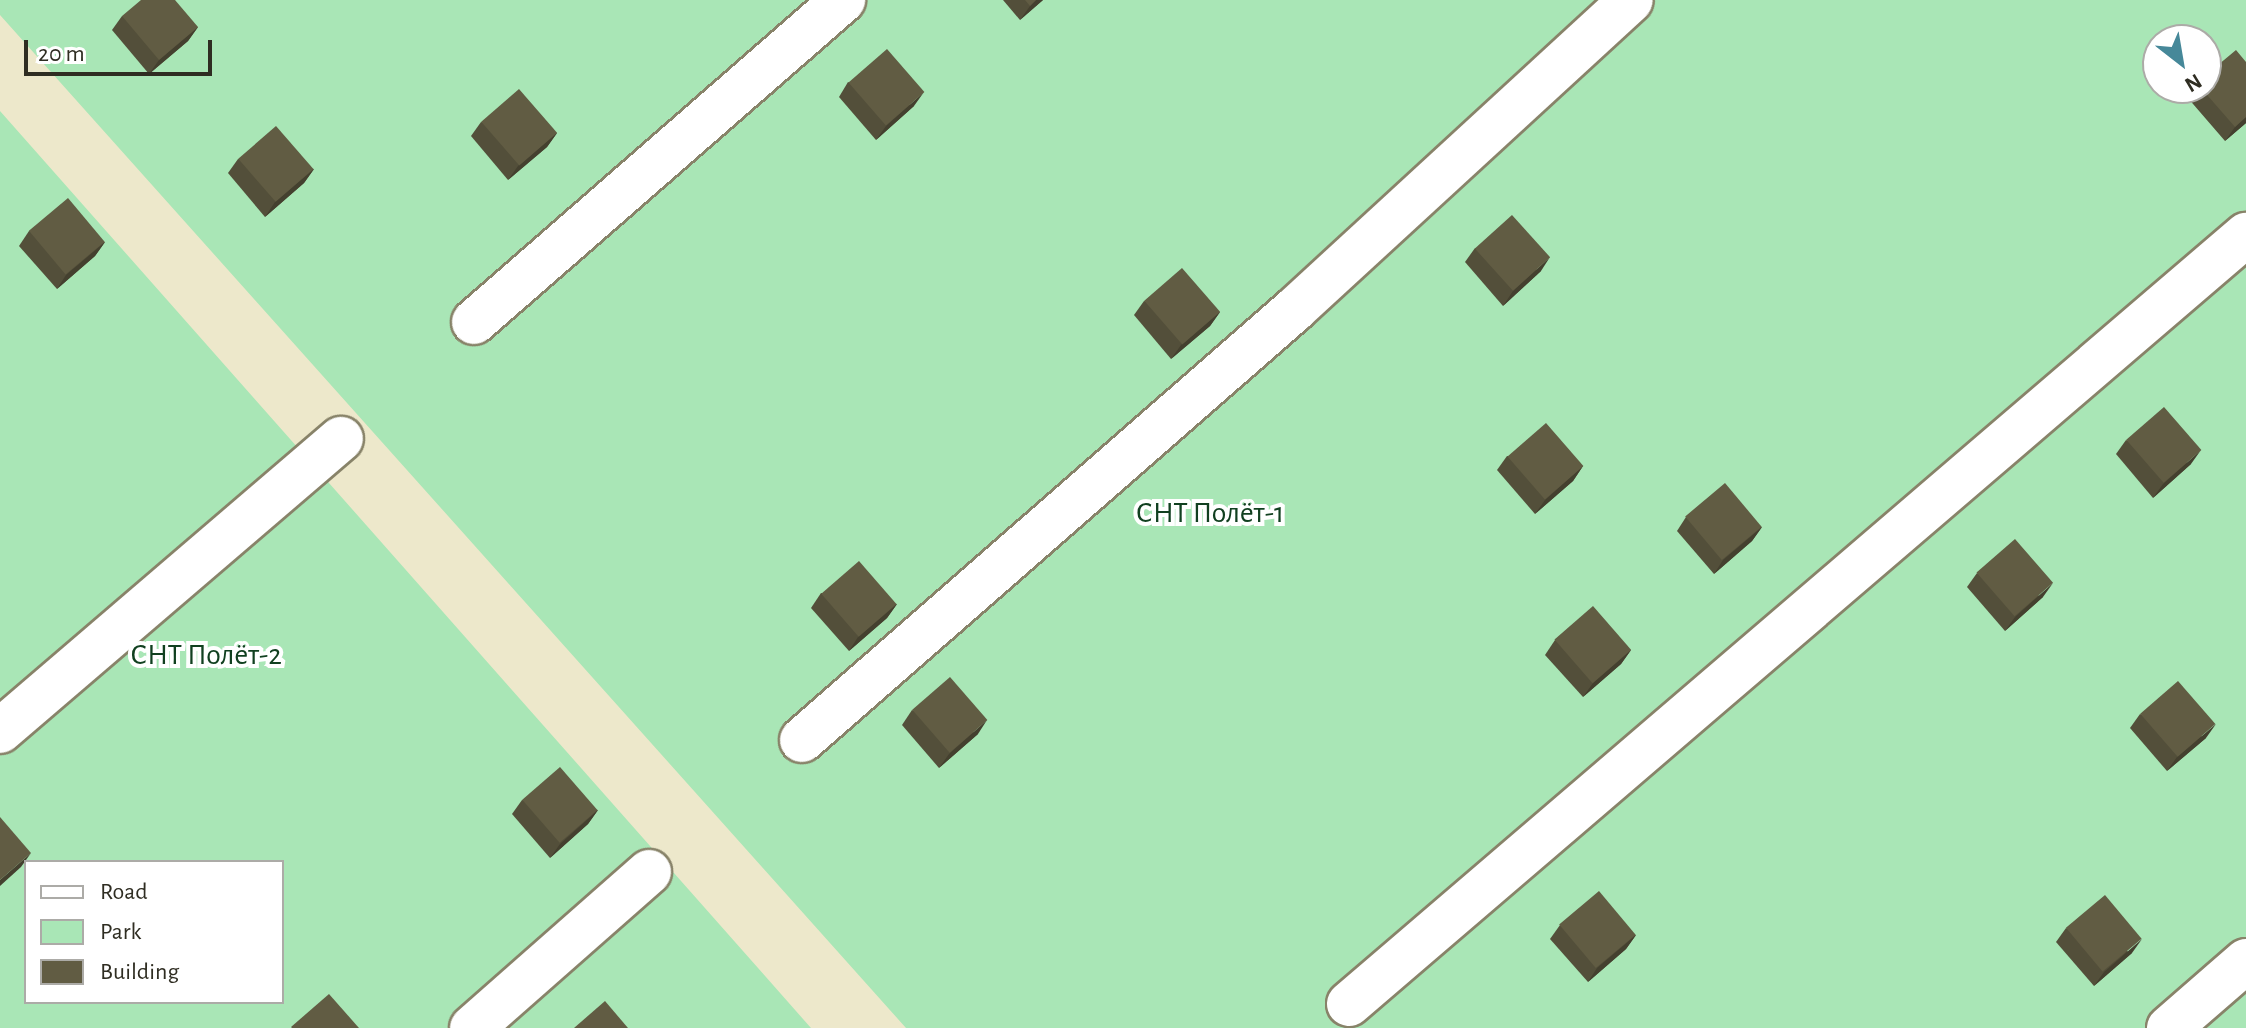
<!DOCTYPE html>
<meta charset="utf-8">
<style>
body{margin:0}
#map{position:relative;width:2246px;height:1028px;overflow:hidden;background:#ede8cb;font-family:"Alegreya Sans",sans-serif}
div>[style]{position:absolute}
.green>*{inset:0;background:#a9e6b6}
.roads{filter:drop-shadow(2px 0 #888369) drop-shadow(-2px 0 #888369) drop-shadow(0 2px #888369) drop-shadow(0 -2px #888369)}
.minor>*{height:44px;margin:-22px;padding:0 22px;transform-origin:22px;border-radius:22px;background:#fff}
.wall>*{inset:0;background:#534f3a}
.shaded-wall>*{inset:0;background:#44402f}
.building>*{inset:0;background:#615c43;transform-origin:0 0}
span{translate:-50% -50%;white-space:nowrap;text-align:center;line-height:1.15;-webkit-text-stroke:8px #fff;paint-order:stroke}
.park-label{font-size:30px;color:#114020}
.legend{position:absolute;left:24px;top:860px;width:260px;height:144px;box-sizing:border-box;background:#fff;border:2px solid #acaba7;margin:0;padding:10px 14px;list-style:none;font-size:24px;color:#2f2d22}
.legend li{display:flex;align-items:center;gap:16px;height:40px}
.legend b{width:40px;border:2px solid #acaba7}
.north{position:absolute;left:2142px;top:24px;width:80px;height:80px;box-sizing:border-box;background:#fff;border:2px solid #acaba7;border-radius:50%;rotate:149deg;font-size:22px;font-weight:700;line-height:32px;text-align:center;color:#2f2d22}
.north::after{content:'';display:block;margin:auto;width:28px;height:36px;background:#468899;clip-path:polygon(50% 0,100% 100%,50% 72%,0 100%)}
.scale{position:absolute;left:24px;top:40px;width:188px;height:36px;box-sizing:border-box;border:4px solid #2f2d22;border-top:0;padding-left:10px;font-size:24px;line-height:28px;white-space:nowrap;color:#2f2d22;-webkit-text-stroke:6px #fff;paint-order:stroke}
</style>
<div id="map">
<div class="green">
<div style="clip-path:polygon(evenodd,0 0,2246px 0,2246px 1028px,906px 1028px,0 15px,0 0,2158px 40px,2206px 40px,2206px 88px,2158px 88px,2158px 40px)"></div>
<div style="clip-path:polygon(evenodd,0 111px,811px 1028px,0 1028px,0 111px,26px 862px,282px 862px,282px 1002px,26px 1002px,26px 862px)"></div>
</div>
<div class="roads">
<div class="minor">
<div style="left:474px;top:322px;width:490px;rotate:-41.1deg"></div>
<div style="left:0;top:731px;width:449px;rotate:-40.6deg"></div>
<div style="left:802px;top:740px;width:655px;rotate:-41.16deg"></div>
<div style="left:1295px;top:309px;width:456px;rotate:-42.6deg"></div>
<div style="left:1349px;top:1004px;width:1182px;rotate:-40.61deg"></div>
<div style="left:472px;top:1028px;width:236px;rotate:-41.4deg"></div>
<div style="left:2169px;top:1028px;width:102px;rotate:-41deg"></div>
</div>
</div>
<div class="wall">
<div style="clip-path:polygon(1003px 0,1043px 0,1020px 20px)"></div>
<div style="clip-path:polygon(122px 16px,198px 27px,188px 41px,149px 74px,112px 30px)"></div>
<div style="clip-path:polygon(2246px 62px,2246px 123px,2225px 141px,2187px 97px,2193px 88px,2206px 88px)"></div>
<div style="clip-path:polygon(848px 82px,914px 106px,876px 140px,839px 97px)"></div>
<div style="clip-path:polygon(481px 122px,557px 133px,547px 147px,508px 180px,471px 136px)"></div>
<div style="clip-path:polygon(238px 159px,314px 169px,304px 183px,265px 217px,228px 173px)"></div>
<div style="clip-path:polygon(29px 231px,105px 242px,95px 256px,57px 289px,19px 246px)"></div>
<div style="clip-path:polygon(1475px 248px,1541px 271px,1503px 306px,1465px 262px)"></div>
<div style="clip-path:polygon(1144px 301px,1220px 312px,1210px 326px,1171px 359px,1134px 315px)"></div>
<div style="clip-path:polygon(2126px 440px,2191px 464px,2153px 498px,2116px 454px)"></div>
<div style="clip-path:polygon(1507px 456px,1583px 466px,1573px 481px,1535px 514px,1497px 470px)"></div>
<div style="clip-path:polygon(1686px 517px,1762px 527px,1752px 541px,1714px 574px,1677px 531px)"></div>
<div style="clip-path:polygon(1977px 573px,2043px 597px,2005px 631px,1967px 587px)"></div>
<div style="clip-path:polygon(821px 593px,897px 604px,887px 618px,849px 651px,811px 608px)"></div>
<div style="clip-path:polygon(1555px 640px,1631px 650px,1621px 664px,1583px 697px,1545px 655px)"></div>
<div style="clip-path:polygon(912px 710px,978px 734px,939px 768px,902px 725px)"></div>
<div style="clip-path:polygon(2140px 714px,2206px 738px,2167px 771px,2130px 728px)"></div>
<div style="clip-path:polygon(522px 800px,598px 810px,588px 824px,550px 858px,512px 814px)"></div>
<div style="clip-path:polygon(1560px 925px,1636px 935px,1626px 949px,1588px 982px,1550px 939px)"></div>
<div style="clip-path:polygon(2066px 928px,2132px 953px,2094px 986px,2056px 942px)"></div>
</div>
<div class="shaded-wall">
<div style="clip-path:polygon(1036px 0,1043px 0,1020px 20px,1030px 6px)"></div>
<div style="clip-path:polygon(198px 27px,188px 41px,149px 74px,159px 60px)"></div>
<div style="clip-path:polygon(924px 92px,914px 106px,876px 140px,886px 126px)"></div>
<div style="clip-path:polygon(2246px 117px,2246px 123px,2225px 141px,2235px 127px)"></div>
<div style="clip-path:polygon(557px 133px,547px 147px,508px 180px,518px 166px)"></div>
<div style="clip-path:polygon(314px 169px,304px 183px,265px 217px,275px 202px)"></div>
<div style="clip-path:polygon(105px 242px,95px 256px,57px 289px,66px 275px)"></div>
<div style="clip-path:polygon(1550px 257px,1541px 271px,1503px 306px,1513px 291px)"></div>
<div style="clip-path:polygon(1220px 312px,1210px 326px,1171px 359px,1181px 345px)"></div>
<div style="clip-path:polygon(2201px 450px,2191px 464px,2153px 498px,2163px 484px)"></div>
<div style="clip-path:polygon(1583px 466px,1573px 481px,1535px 514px,1545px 500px)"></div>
<div style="clip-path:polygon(1762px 527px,1752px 541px,1714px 574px,1723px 560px)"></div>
<div style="clip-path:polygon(2053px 583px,2043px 597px,2005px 631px,2015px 617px)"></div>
<div style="clip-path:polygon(897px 604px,887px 618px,849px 651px,858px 637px)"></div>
<div style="clip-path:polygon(1631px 650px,1621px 664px,1583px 697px,1593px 683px)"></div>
<div style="clip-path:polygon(987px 720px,978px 734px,939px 768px,949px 754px)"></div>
<div style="clip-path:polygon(2216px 724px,2206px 738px,2167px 771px,2177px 757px)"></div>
<div style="clip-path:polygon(598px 810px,588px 824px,550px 858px,560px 844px)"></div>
<div style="clip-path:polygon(31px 853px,21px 867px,0 886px,0 880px)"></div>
<div style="clip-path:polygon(1636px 935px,1626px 949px,1588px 982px,1597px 968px)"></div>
<div style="clip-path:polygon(2142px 939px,2132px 953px,2094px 986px,2104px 972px)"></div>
</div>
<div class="building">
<div style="clip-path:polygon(141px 0,175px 0,198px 27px,159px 60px,122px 16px)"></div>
<div style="clip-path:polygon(1025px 0,1036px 0,1030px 6px)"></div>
<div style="left:887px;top:49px;width:57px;height:51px;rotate:49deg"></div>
<div style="clip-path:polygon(2236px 50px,2246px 62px,2246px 117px,2235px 127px,2201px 88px,2206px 88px,2206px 75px)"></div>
<div style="left:519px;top:89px;width:58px;height:50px;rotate:49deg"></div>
<div style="left:276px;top:126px;width:57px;height:50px;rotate:49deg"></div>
<div style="left:68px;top:198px;width:57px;height:51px;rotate:50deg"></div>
<div style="left:1512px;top:215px;width:57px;height:50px;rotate:48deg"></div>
<div style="left:1182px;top:268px;width:58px;height:50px;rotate:49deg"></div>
<div style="left:2164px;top:407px;width:57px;height:50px;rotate:49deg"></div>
<div style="left:1546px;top:423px;width:57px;height:51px;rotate:49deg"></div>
<div style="left:1725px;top:483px;width:57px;height:52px;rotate:50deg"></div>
<div style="left:2015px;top:539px;width:58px;height:51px;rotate:49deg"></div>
<div style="left:859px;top:561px;width:57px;height:50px;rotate:49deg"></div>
<div style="left:1593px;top:606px;width:58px;height:51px;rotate:49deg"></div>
<div style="left:950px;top:677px;width:57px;height:50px;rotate:49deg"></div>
<div style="left:2178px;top:681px;width:57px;height:50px;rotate:49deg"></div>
<div style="left:560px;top:767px;width:57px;height:50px;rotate:49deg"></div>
<div style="clip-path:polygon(0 817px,31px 853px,0 880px)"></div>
<div style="left:1599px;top:891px;width:57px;height:52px;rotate:50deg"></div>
<div style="left:2105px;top:895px;width:57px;height:51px;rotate:50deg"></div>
<div style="clip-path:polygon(329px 994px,359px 1028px,292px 1028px,291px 1027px)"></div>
<div style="clip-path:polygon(605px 1001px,628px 1028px,574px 1028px)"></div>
</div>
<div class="park-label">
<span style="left:1210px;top:513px">СНТ Полёт-1</span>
<span style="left:206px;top:655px">СНТ Полёт-2</span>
</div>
<ul class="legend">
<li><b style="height:10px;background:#fff"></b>Road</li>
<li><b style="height:22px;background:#a9e6b6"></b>Park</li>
<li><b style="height:22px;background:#615c43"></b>Building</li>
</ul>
<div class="north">N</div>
<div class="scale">20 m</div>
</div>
